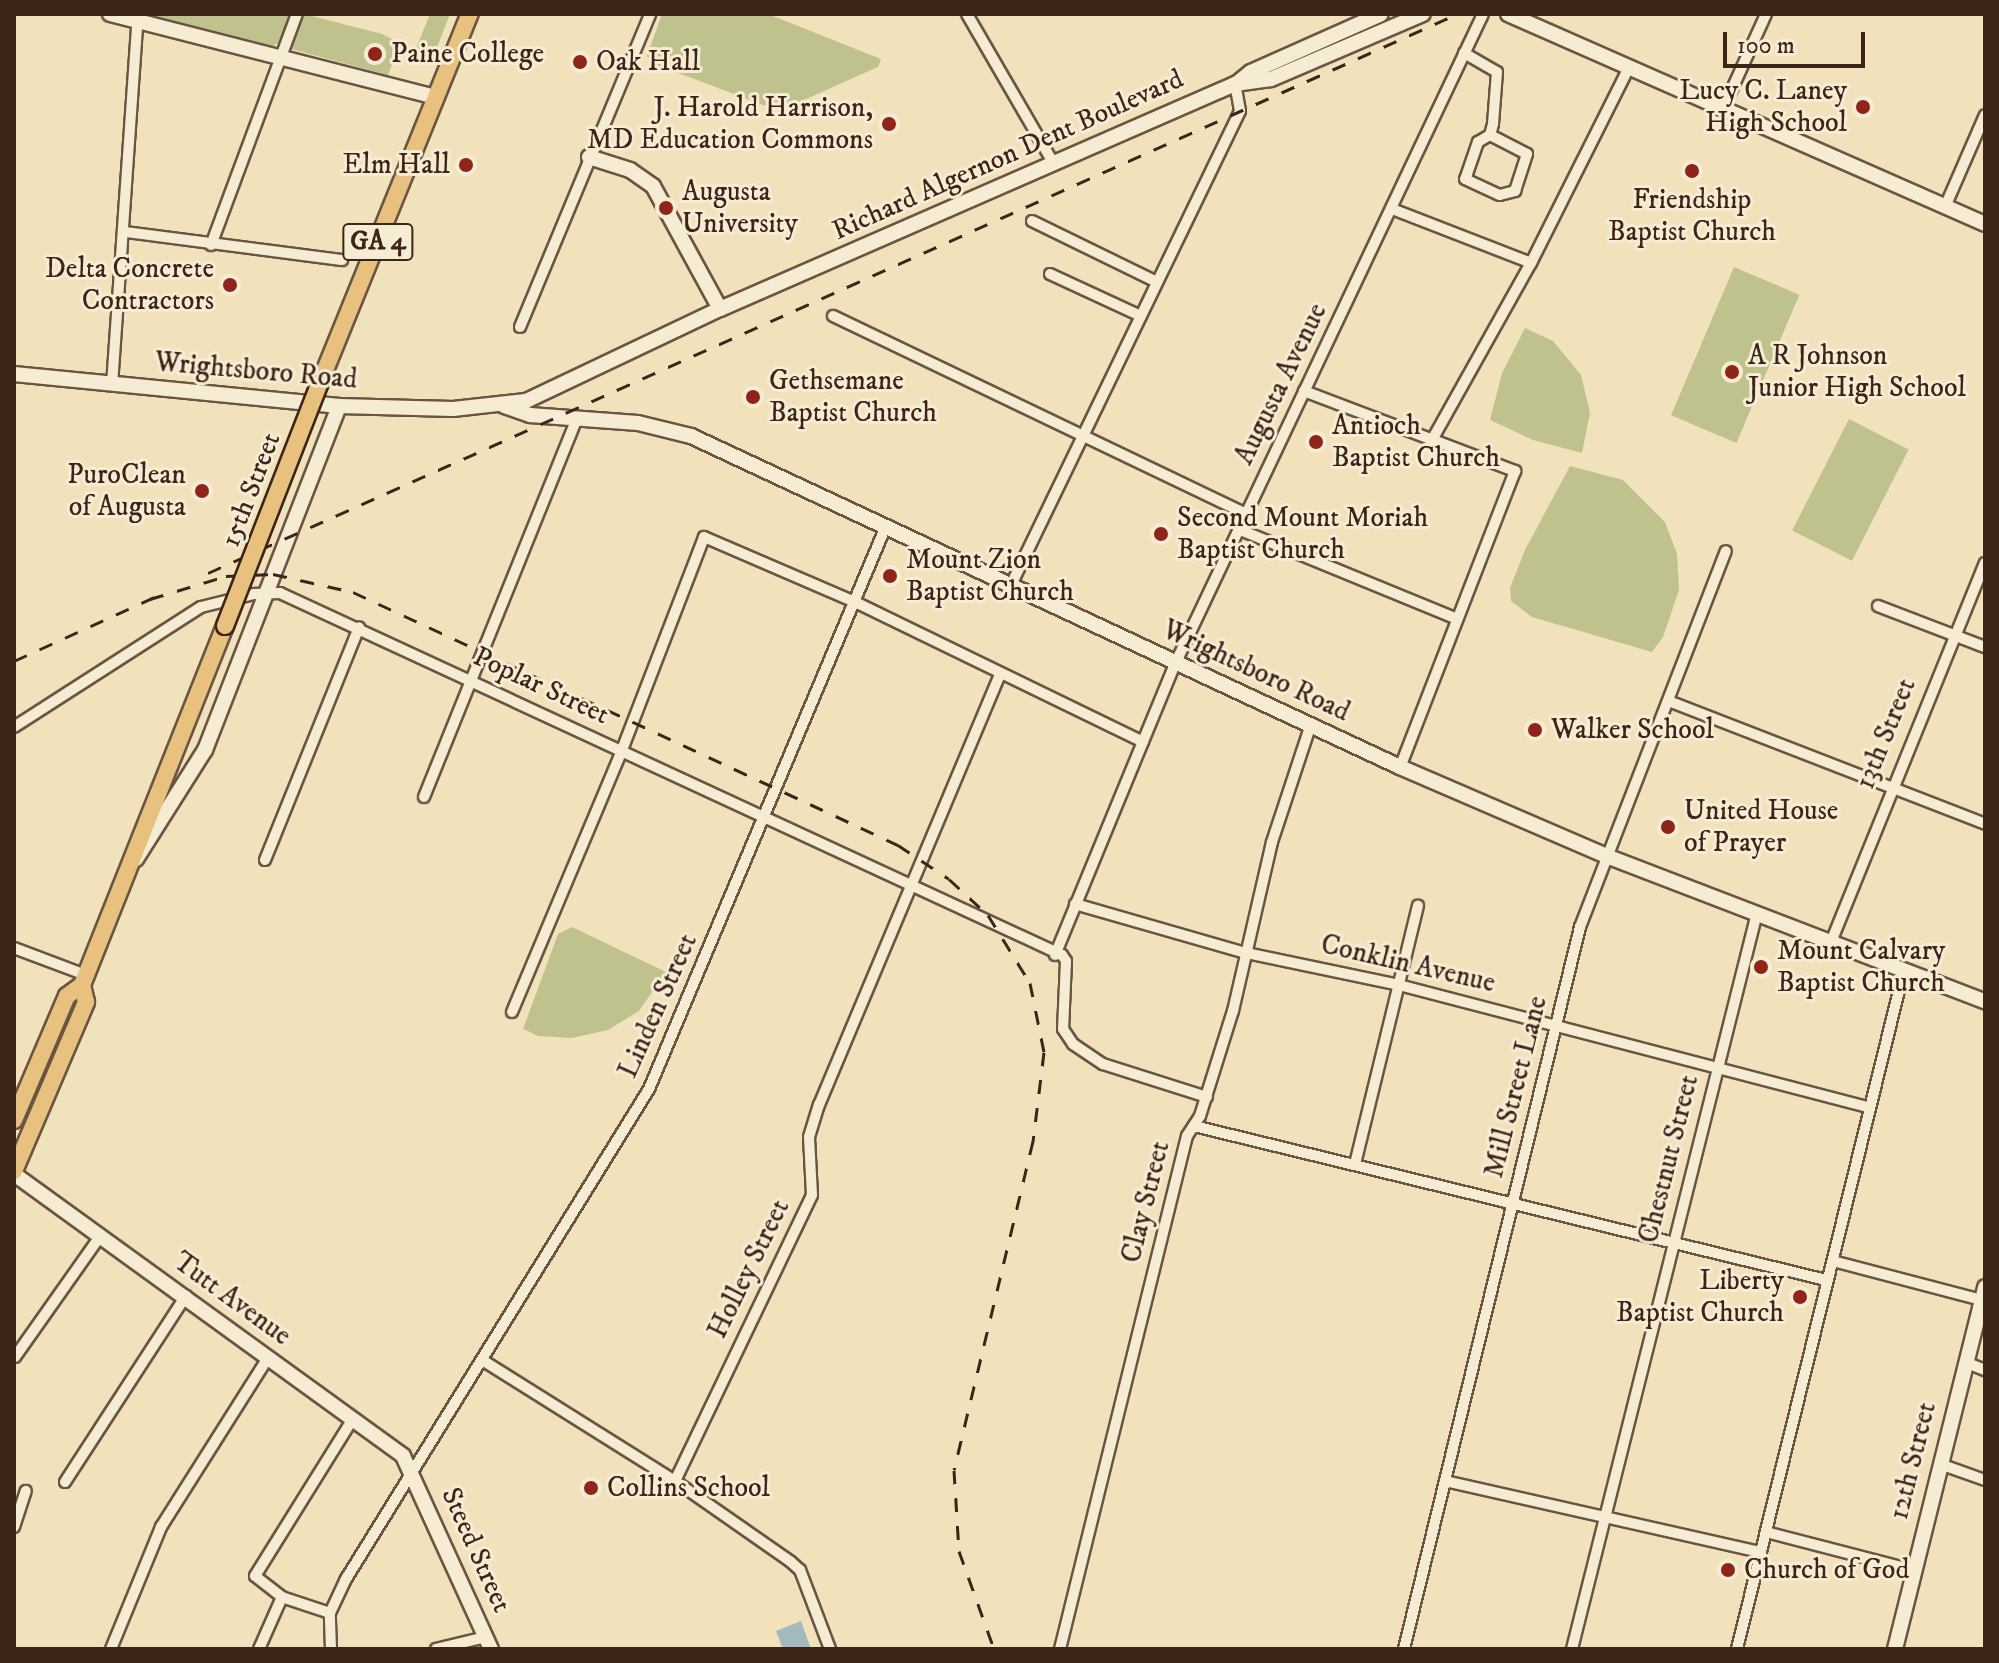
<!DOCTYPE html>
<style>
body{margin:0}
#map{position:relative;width:1999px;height:1663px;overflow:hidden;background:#f1e2bc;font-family:"IM FELL DW Pica",serif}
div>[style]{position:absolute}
.green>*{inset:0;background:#c0c28d;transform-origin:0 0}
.water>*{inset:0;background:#a1babd}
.roads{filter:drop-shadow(2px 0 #6a5442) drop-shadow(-2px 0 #6a5442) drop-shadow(0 2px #6a5442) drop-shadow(0 -2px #6a5442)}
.street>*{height:10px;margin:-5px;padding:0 5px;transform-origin:5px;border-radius:5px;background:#f6ecd3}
.secondary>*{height:14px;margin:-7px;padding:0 7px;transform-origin:7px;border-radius:7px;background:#f6ecd3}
.primary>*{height:16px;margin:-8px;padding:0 8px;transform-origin:8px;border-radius:8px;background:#e8c17e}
.rail>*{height:3px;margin-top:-1.5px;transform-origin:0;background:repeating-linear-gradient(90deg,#3d2419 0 14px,transparent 0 28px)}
.bridges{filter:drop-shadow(2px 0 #3d2419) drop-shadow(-2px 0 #3d2419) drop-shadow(0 2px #3d2419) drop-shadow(0 -2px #3d2419)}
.primary-bridge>*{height:16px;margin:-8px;padding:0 8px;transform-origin:8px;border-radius:8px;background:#e8c17e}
.dots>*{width:22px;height:22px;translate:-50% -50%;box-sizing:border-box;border:4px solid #f6ecd3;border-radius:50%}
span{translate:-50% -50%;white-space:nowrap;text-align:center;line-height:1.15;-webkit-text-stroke:6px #f6ecd3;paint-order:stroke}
.shield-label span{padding:2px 6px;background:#f6ecd3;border:2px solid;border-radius:6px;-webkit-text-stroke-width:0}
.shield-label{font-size:26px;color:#3d2419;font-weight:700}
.poi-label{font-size:28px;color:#3d2419}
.left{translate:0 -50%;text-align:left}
.right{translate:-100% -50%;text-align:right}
.street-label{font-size:28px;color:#3d2419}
.frame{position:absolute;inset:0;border:16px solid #3d2419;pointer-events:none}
.scale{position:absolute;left:1723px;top:32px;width:142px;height:36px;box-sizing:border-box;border:4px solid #3d2419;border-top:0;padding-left:10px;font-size:24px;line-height:28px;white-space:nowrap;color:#3d2419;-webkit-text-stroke:6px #f6ecd3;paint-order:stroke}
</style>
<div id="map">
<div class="green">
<div style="clip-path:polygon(149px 14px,290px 14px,278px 43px,271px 47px)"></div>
<div style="clip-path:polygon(304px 14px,382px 34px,415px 51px,430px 14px,450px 14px,431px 63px,398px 49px,388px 75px,291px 49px)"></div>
<div style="clip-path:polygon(662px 14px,768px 14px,881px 59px,878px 67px,779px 111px,654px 64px,647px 56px)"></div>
<div style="left:1734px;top:267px;width:71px;height:161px;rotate:23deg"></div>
<div style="clip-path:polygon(1525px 328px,1553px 341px,1581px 375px,1590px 413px,1582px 453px,1533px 440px,1490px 420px,1502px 373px)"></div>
<div style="left:1849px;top:419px;width:67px;height:125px;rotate:27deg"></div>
<div style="clip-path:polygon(1570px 466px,1623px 480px,1665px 522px,1677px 554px,1679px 590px,1663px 637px,1652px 652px,1532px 617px,1511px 601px,1510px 588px,1525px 550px)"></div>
<div style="clip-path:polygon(572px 927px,666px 972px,639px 1011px,608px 1030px,572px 1038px,538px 1036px,523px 1029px,558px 934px)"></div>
</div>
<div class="water">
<div style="clip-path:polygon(801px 1621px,811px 1649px,783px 1649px,776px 1631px)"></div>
</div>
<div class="roads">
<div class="street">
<div style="left:967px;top:14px;width:173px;rotate:59.9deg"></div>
<div style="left:1464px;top:53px;width:38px;rotate:30deg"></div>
<div style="left:1497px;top:72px;width:52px;rotate:94.4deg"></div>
<div style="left:1493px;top:124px;width:11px;rotate:105deg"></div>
<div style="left:1490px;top:135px;width:14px;rotate:150deg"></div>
<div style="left:1478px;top:142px;width:39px;rotate:109deg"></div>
<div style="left:1465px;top:179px;width:38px;rotate:25deg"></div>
<div style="left:1500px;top:195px;width:16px;rotate:-15deg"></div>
<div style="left:1515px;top:191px;width:39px;rotate:-72deg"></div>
<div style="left:1527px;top:154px;width:42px;rotate:-152.8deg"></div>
<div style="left:1723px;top:109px;width:104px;rotate:-65.6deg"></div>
<div style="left:1945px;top:207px;width:100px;rotate:-66.5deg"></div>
<div style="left:1392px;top:209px;width:149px;rotate:21.2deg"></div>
<div style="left:1032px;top:221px;width:139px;rotate:26deg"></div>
<div style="left:126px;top:232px;width:218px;rotate:7.4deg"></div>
<div style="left:211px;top:245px;width:246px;rotate:-69.6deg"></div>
<div style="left:1050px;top:274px;width:100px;rotate:24.8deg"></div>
<div style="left:833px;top:316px;width:458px;rotate:25.6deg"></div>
<div style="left:520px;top:327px;width:339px;rotate:-67.4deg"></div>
<div style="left:112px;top:385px;width:370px;rotate:-86deg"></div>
<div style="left:1304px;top:391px;width:226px;rotate:20.8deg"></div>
<div style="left:1515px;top:471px;width:318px;rotate:111.2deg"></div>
<div style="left:1432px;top:440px;width:203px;rotate:-60.8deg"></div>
<div style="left:1531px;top:263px;width:219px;rotate:-63.4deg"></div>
<div style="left:1238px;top:529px;width:237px;rotate:22.3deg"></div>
<div style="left:1011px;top:585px;width:526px;rotate:-64.21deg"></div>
<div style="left:1240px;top:111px;width:27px;rotate:-100deg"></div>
<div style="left:1878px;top:606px;width:115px;rotate:21deg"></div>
<div style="left:1671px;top:702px;width:337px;rotate:21.2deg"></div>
<div style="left:14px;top:727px;width:222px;rotate:-32.7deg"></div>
<div style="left:201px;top:607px;width:55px;rotate:-13.8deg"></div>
<div style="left:254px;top:594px;width:26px;rotate:-2deg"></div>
<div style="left:280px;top:593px;width:862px;rotate:24.84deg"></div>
<div style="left:1062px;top:955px;width:7px;rotate:56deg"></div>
<div style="left:1066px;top:961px;width:68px;rotate:92.5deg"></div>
<div style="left:1063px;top:1029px;width:18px;rotate:56deg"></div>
<div style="left:1073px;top:1044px;width:36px;rotate:34deg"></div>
<div style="left:1103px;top:1064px;width:109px;rotate:17.6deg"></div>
<div style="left:424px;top:797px;width:406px;rotate:-68deg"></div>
<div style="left:265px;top:860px;width:251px;rotate:-68deg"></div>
<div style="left:1075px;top:904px;width:178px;rotate:16deg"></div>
<div style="left:1246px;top:953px;width:156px;rotate:11.8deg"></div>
<div style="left:1399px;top:985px;width:486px;rotate:14.6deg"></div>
<div style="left:1831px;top:942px;width:409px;rotate:-67.9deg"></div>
<div style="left:14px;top:948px;width:77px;rotate:20.6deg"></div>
<div style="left:1055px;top:955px;width:317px;rotate:-67.6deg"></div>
<div style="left:1176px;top:662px;width:717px;rotate:-64.65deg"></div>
<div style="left:512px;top:1012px;width:284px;rotate:-67.2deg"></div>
<div style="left:622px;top:750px;width:228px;rotate:-68.9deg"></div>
<div style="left:704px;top:537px;width:164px;rotate:23.3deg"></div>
<div style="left:855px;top:602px;width:320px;rotate:25.9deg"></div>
<div style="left:1194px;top:1126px;width:650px;rotate:13.69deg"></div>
<div style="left:1355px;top:1164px;width:266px;rotate:-76.3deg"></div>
<div style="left:1833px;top:1261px;width:157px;rotate:14.7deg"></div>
<div style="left:15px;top:1357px;width:146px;rotate:-54.8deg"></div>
<div style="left:482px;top:1360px;width:228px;rotate:32.1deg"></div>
<div style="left:675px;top:1481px;width:141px;rotate:34.9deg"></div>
<div style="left:791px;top:1562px;width:12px;rotate:42deg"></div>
<div style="left:800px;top:1570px;width:85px;rotate:69.2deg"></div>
<div style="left:1965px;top:1362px;width:22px;rotate:22deg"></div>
<div style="left:1940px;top:1464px;width:48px;rotate:19.6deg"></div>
<div style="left:675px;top:1481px;width:317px;rotate:-64.4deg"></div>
<div style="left:812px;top:1195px;width:58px;rotate:-93deg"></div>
<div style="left:809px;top:1137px;width:34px;rotate:-73deg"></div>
<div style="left:819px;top:1105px;width:467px;rotate:-67.2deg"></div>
<div style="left:1445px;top:1481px;width:324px;rotate:12.7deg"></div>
<div style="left:65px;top:1482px;width:222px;rotate:-57deg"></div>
<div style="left:14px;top:1527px;width:38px;rotate:-72deg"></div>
<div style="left:1766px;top:1532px;width:152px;rotate:14.5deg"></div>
<div style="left:330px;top:1613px;width:51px;rotate:-161.6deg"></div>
<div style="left:282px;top:1597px;width:34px;rotate:-142deg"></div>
<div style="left:255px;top:1576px;width:184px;rotate:-58.1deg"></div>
<div style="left:111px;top:1649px;width:132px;rotate:-67.7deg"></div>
<div style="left:161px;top:1527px;width:200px;rotate:-57.7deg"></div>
<div style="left:259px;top:1649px;width:57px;rotate:-66.1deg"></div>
<div style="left:331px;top:1649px;width:36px;rotate:-92deg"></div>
<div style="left:330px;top:1613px;width:38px;rotate:-65deg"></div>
<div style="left:346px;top:1579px;width:576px;rotate:-58.27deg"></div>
<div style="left:649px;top:1089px;width:611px;rotate:-67.17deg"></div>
<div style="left:436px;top:1649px;width:51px;rotate:-13.5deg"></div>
<div style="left:1060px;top:1649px;width:528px;rotate:-76.1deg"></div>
<div style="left:1187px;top:1136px;width:24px;rotate:-57deg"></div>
<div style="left:1200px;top:1116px;width:110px;rotate:-72.6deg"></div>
<div style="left:1233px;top:1011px;width:173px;rotate:-77deg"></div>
<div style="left:1272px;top:842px;width:121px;rotate:-71.7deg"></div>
<div style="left:1404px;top:1649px;width:743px;rotate:-76.3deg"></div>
<div style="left:1580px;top:927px;width:403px;rotate:-68.8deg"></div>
<div style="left:1572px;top:1649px;width:759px;rotate:-75.89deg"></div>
<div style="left:1737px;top:1649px;width:699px;rotate:-76.18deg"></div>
</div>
<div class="secondary">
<div style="left:110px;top:14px;width:335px;rotate:14.3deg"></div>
<div style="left:1508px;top:14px;width:521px;rotate:23.76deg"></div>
<div style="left:1236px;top:84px;width:19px;rotate:-39deg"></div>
<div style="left:1251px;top:72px;width:142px;rotate:-24deg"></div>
<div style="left:589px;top:157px;width:43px;rotate:17.6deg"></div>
<div style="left:630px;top:170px;width:28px;rotate:35deg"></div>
<div style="left:653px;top:186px;width:140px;rotate:61.4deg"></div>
<div style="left:14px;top:374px;width:327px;rotate:5.6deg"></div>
<div style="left:339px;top:406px;width:114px;rotate:1.5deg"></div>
<div style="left:453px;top:409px;width:73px;rotate:-6.3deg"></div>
<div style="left:526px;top:401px;width:215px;rotate:-25.4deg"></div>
<div style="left:720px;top:309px;width:562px;rotate:-23.6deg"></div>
<div style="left:1235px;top:84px;width:36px;rotate:-8deg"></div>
<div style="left:1271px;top:79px;width:165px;rotate:-23.2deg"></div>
<div style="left:504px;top:406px;width:28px;rotate:19deg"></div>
<div style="left:530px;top:415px;width:108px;rotate:4.2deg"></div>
<div style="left:638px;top:423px;width:55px;rotate:13.8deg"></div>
<div style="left:691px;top:436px;width:782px;rotate:25.03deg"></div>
<div style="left:1400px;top:767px;width:228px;rotate:23.3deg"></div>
<div style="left:1609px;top:857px;width:403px;rotate:21deg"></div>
<div style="left:136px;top:859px;width:129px;rotate:-57.7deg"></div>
<div style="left:205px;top:750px;width:369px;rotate:-68.7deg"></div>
<div style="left:14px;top:1174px;width:480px;rotate:35.9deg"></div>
<div style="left:403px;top:1456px;width:212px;rotate:65.5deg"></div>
<div style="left:1895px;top:1649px;width:373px;rotate:-76deg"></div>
</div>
<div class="primary">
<div style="left:319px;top:385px;width:401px;rotate:-67.9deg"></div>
<div style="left:14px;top:1120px;width:135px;rotate:-66.9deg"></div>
<div style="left:67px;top:996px;width:19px;rotate:-36deg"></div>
<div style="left:82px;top:985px;width:386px;rotate:-68.3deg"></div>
<div style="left:14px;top:1171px;width:184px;rotate:-66.9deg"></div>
<div style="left:86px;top:1002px;width:17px;rotate:-103deg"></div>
</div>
</div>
<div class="rail">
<div style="left:208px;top:573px;width:1368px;rotate:-24.11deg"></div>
<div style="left:150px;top:599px;width:79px;rotate:-16.8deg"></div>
<div style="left:226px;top:576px;width:47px;rotate:-2.4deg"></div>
<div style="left:273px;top:574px;width:82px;rotate:12.7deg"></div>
<div style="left:353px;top:592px;width:601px;rotate:24.9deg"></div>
<div style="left:898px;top:845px;width:61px;rotate:33.7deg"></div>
<div style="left:949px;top:879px;width:53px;rotate:42.7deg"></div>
<div style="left:988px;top:915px;width:80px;rotate:58.3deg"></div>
<div style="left:1030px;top:983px;width:70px;rotate:78.5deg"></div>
<div style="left:1044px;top:1052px;width:90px;rotate:97deg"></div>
<div style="left:1033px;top:1141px;width:338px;rotate:103.5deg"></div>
<div style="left:954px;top:1470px;width:81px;rotate:86.5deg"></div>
<div style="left:959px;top:1551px;width:104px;rotate:70.3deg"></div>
<div style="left:14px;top:661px;width:162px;rotate:-24.5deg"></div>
</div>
<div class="bridges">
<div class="primary-bridge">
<div style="left:225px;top:626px;width:259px;rotate:-68.7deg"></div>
</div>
</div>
<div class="dots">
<div style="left:375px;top:54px;background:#8f2418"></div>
<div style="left:580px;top:62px;background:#8f2418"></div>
<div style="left:1863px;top:107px;background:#8f2418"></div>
<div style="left:889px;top:124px;background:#8f2418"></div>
<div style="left:466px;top:165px;background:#8f2418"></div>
<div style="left:1692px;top:171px;background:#8f2418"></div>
<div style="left:666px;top:208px;background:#8f2418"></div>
<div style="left:230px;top:285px;background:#8f2418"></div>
<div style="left:1732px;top:372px;background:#8f2418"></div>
<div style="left:753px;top:397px;background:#8f2418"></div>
<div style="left:1316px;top:442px;background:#8f2418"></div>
<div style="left:202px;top:491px;background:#8f2418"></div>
<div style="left:1161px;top:534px;background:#8f2418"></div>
<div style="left:890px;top:576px;background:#8f2418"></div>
<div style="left:1535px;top:730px;background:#8f2418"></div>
<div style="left:1668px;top:827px;background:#8f2418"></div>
<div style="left:1761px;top:967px;background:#8f2418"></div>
<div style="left:1800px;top:1297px;background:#8f2418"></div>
<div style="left:591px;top:1488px;background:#8f2418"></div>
<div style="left:1728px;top:1570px;background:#8f2418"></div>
</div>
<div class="shield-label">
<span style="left:378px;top:242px">GA 4</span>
</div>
<div class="poi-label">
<span class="left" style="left:391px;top:54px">Paine College</span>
<span class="left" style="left:596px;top:62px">Oak Hall</span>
<span class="right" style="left:1847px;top:107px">Lucy C. Laney<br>High School</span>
<span class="right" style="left:873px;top:124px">J. Harold Harrison,<br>MD Education Commons</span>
<span class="right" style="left:450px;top:165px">Elm Hall</span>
<span class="left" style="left:682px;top:208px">Augusta<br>University</span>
<span style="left:1692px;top:216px">Friendship<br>Baptist Church</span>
<span class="right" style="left:214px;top:285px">Delta Concrete<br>Contractors</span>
<span class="left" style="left:1748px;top:372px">A R Johnson<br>Junior High School</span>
<span class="left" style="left:769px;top:397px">Gethsemane<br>Baptist Church</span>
<span class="left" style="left:1332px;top:442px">Antioch<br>Baptist Church</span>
<span class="right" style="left:186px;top:491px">PuroClean<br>of Augusta</span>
<span class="left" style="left:1177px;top:534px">Second Mount Moriah<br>Baptist Church</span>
<span class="left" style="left:906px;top:576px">Mount Zion<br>Baptist Church</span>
<span class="left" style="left:1551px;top:730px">Walker School</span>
<span class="left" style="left:1684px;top:827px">United House<br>of Prayer</span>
<span class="left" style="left:1777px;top:967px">Mount Calvary<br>Baptist Church</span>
<span class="right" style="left:1784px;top:1297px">Liberty<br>Baptist Church</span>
<span class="left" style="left:607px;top:1488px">Collins School</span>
<span class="left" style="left:1744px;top:1570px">Church of God</span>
</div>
<div class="street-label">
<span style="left:1008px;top:155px;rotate:-24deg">Richard Algernon Dent Boulevard</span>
<span style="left:256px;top:371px;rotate:5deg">Wrightsboro Road</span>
<span style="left:1281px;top:384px;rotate:-64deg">Augusta Avenue</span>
<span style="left:251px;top:490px;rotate:-69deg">15th Street</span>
<span style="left:1256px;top:671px;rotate:25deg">Wrightsboro Road</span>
<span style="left:541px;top:686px;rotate:25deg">Poplar Street</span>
<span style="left:1886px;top:734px;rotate:-68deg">13th Street</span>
<span style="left:1408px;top:964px;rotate:13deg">Conklin Avenue</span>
<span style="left:658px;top:1006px;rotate:-66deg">Linden Street</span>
<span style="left:1516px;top:1087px;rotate:-76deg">Mill Street Lane</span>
<span style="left:1669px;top:1159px;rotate:-76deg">Chestnut Street</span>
<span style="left:1146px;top:1202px;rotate:-76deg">Clay Street</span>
<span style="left:749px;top:1269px;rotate:-64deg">Holley Street</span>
<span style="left:232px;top:1299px;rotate:36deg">Tutt Avenue</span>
<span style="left:1913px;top:1461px;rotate:-76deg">12th Street</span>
<span style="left:476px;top:1550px;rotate:66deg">Steed Street</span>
</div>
<div class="frame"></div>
<div class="scale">100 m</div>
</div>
